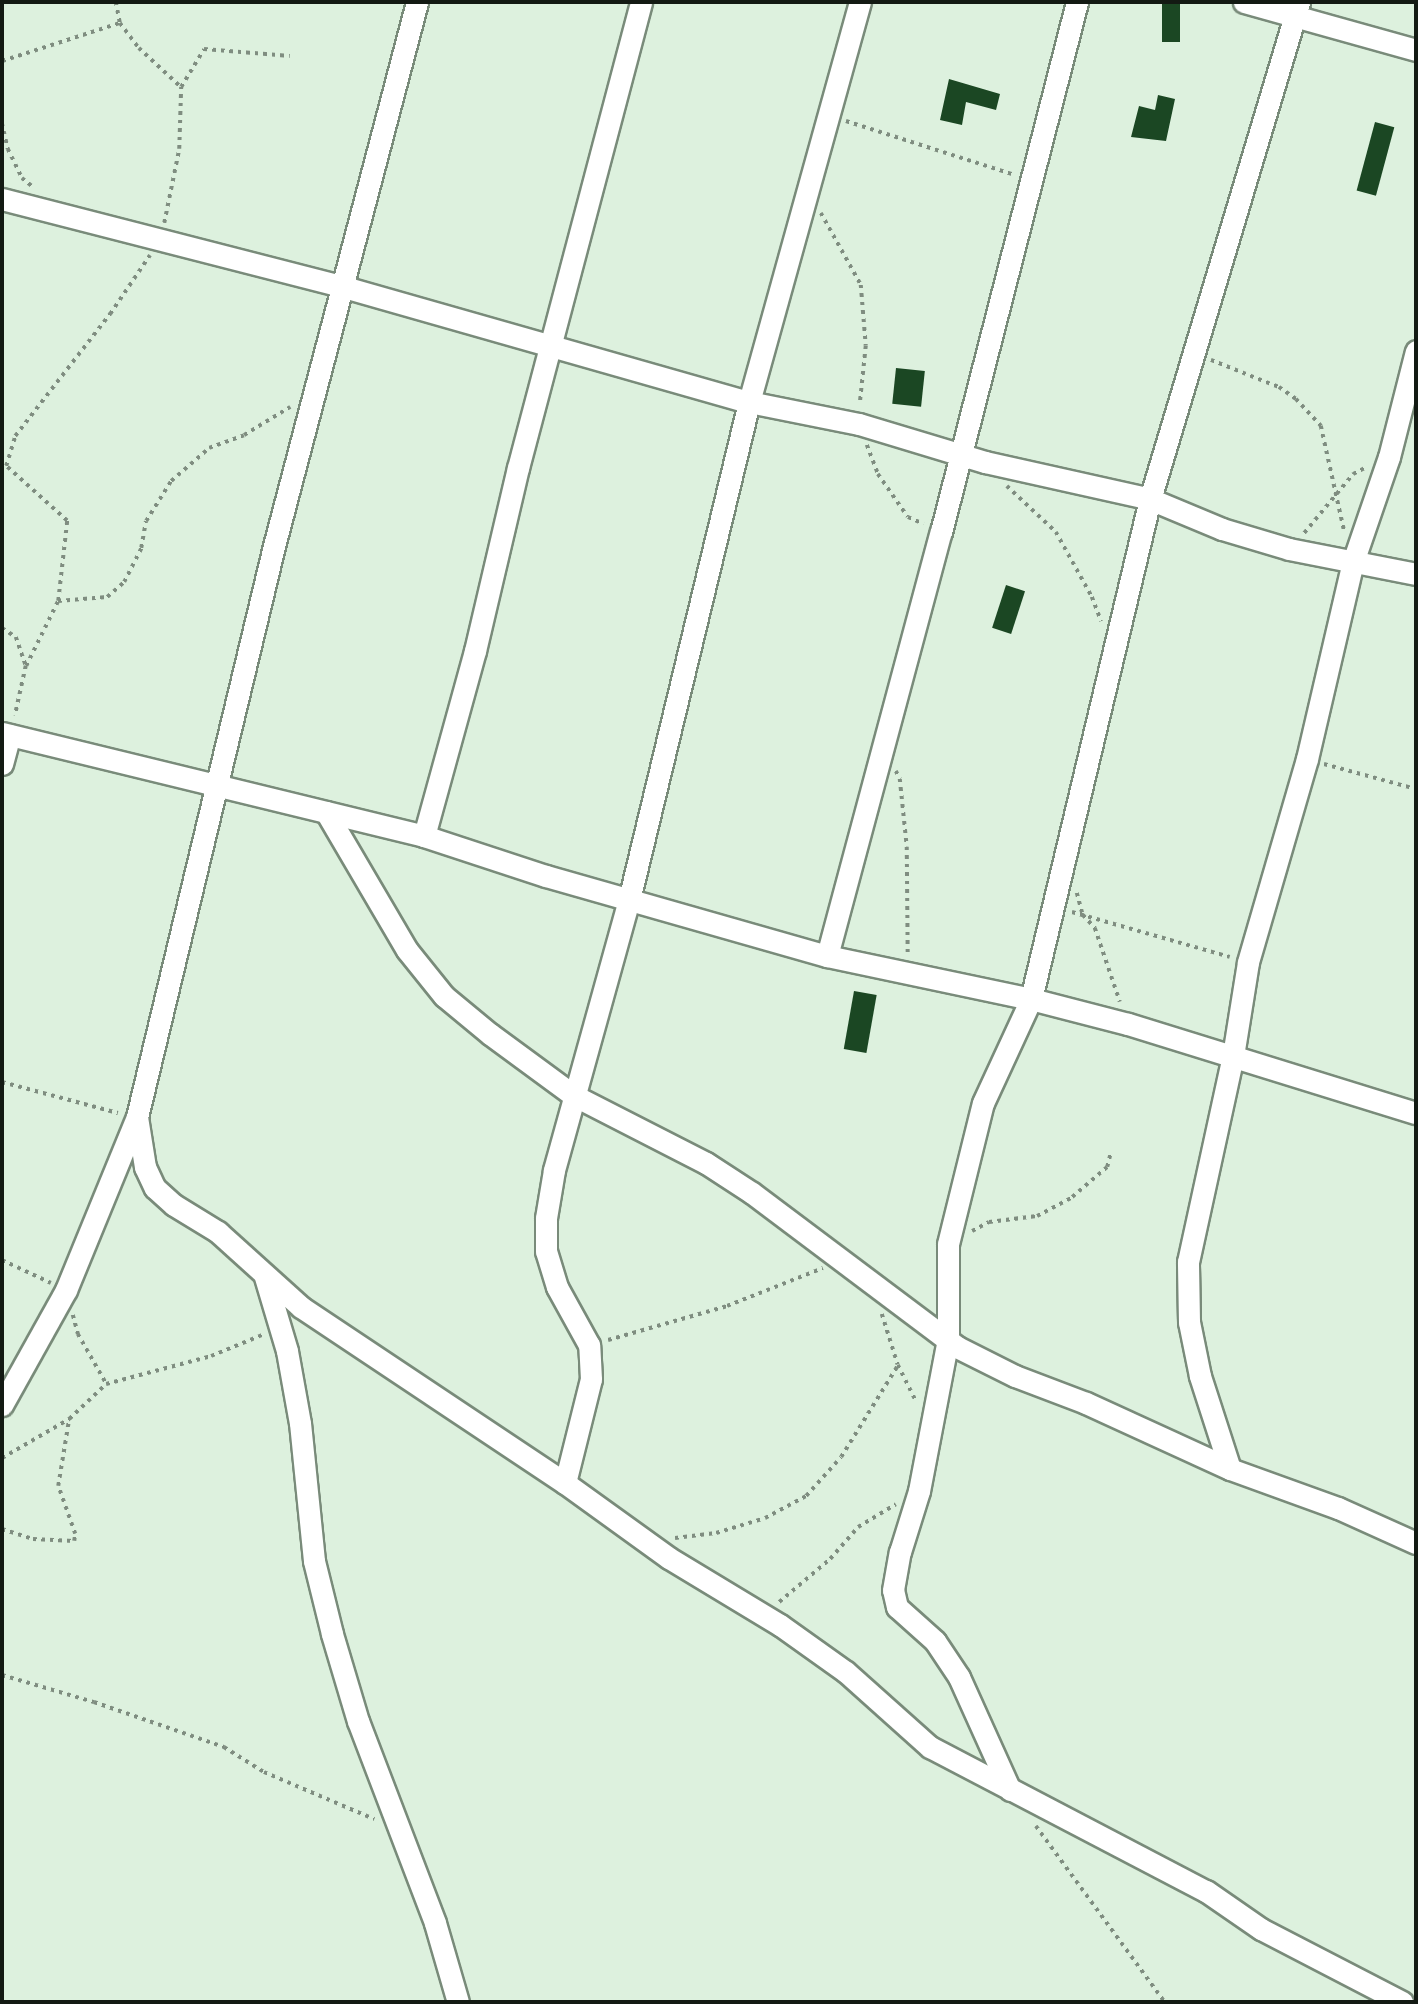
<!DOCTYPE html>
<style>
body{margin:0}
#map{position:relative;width:1418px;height:2004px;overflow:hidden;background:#ddf1de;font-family:Figtree,sans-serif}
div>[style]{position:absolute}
.building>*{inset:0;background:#1b4723;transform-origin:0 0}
.path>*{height:3.5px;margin-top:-1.75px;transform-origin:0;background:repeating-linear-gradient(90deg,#7f8d80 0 3.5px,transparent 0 8.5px)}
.roads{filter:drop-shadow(2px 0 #798b7a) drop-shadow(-2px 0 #798b7a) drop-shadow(0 2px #798b7a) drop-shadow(0 -2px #798b7a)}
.minor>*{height:21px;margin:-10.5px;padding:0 10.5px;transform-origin:10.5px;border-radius:10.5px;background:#fff}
span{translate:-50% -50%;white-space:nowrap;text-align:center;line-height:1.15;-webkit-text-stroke:7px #fff;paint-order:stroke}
.frame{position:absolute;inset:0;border:4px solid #131a13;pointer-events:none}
</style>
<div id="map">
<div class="building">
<div style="left:1162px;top:2px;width:18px;height:40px"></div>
<div style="clip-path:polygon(949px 79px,1000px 94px,996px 110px,966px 102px,962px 125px,940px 120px)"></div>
<div style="clip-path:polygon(1158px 95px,1175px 99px,1166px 141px,1131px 137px,1139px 106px,1155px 110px)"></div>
<div style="left:1375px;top:122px;width:20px;height:71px;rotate:15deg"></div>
<div style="left:896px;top:368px;width:29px;height:36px;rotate:6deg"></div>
<div style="left:1006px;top:585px;width:20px;height:45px;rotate:18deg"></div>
<div style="left:854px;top:991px;width:23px;height:59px;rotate:10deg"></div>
</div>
<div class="path">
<div style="left:116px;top:2px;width:21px;rotate:79deg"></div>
<div style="left:2px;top:61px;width:124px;rotate:-17.9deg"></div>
<div style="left:120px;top:23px;width:31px;rotate:53deg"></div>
<div style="left:139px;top:48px;width:57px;rotate:42.9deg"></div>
<div style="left:846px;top:121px;width:177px;rotate:17.7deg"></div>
<div style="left:2px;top:123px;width:27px;rotate:77deg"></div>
<div style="left:8px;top:149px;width:32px;rotate:64deg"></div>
<div style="left:22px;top:178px;width:13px;rotate:39deg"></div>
<div style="left:821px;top:213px;width:82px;rotate:60.9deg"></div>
<div style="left:861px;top:285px;width:61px;rotate:85.3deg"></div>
<div style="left:866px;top:346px;width:58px;rotate:95.9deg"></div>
<div style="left:164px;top:223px;width:76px;rotate:-78.5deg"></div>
<div style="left:179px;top:149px;width:62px;rotate:-88.2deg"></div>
<div style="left:181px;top:87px;width:44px;rotate:-58.8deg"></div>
<div style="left:204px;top:49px;width:86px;rotate:4.7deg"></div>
<div style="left:1211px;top:360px;width:73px;rotate:21.7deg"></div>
<div style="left:1279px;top:387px;width:21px;rotate:35deg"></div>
<div style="left:1296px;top:399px;width:37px;rotate:47deg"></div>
<div style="left:1321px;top:426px;width:107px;rotate:77.5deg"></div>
<div style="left:867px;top:445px;width:31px;rotate:69deg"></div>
<div style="left:878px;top:474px;width:52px;rotate:55.1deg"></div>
<div style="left:908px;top:517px;width:17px;rotate:24deg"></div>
<div style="left:1007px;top:486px;width:67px;rotate:43.2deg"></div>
<div style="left:1056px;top:532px;width:74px;rotate:61deg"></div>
<div style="left:1092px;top:597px;width:26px;rotate:69deg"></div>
<div style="left:1304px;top:533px;width:77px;rotate:-50.3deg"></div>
<div style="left:1353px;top:474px;width:13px;rotate:-27deg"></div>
<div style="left:58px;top:601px;width:49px;rotate:-4.7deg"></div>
<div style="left:107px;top:597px;width:23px;rotate:-41deg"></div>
<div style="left:124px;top:582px;width:38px;rotate:-63deg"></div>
<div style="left:141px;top:548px;width:27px;rotate:-80deg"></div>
<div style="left:146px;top:521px;width:47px;rotate:-58deg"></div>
<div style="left:171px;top:481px;width:50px;rotate:-41deg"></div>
<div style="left:209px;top:448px;width:37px;rotate:-20deg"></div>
<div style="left:244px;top:435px;width:54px;rotate:-31.3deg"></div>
<div style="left:2px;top:628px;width:17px;rotate:33deg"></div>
<div style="left:16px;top:637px;width:31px;rotate:71deg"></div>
<div style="left:26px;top:666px;width:51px;rotate:102.4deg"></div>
<div style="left:26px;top:666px;width:72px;rotate:-63.8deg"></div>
<div style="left:58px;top:601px;width:81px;rotate:-83.6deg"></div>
<div style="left:67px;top:521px;width:82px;rotate:-138deg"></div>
<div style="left:6px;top:466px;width:31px;rotate:-73deg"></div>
<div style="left:15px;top:436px;width:155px;rotate:-52.1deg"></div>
<div style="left:110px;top:314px;width:71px;rotate:-55.9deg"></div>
<div style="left:1324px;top:764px;width:95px;rotate:15.2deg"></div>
<div style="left:896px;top:771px;width:9px;rotate:63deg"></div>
<div style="left:900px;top:779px;width:68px;rotate:84.1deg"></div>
<div style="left:907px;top:847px;width:108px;rotate:89.5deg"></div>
<div style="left:1077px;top:893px;width:23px;rotate:75deg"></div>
<div style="left:1083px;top:915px;width:18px;rotate:47deg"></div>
<div style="left:1095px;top:928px;width:78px;rotate:71.3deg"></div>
<div style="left:1072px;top:912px;width:164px;rotate:15.9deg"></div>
<div style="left:2px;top:1082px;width:120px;rotate:15deg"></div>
<div style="left:972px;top:1231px;width:19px;rotate:-28deg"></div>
<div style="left:989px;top:1222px;width:48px;rotate:-7.1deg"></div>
<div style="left:1037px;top:1216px;width:40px;rotate:-28deg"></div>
<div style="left:1072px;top:1197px;width:46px;rotate:-40.6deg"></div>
<div style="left:1107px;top:1167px;width:16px;rotate:-76deg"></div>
<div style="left:2px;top:1260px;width:54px;rotate:25.1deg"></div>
<div style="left:882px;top:1314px;width:53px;rotate:72.6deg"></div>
<div style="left:898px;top:1365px;width:40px;rotate:63.4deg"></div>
<div style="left:73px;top:1315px;width:20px;rotate:75deg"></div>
<div style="left:78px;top:1334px;width:56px;rotate:60.3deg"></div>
<div style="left:608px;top:1340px;width:124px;rotate:-15.9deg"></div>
<div style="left:727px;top:1306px;width:103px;rotate:-21.6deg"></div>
<div style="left:2px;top:1458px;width:78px;rotate:-30.2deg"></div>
<div style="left:69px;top:1419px;width:51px;rotate:-43.4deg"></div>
<div style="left:106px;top:1384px;width:109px;rotate:-14.9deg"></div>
<div style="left:211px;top:1356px;width:55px;rotate:-22.4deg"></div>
<div style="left:2px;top:1529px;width:33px;rotate:18deg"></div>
<div style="left:33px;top:1539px;width:41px;rotate:2.8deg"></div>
<div style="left:74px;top:1541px;width:7px;rotate:-82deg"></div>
<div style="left:75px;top:1534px;width:51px;rotate:-109.5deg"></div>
<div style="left:58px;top:1486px;width:68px;rotate:-80.7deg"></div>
<div style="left:675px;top:1538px;width:41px;rotate:-7deg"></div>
<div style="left:716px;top:1533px;width:51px;rotate:-17deg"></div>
<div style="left:765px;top:1518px;width:47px;rotate:-28.2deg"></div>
<div style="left:806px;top:1496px;width:52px;rotate:-48.1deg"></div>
<div style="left:841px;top:1457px;width:108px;rotate:-58.2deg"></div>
<div style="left:779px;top:1602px;width:67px;rotate:-40.1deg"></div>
<div style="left:830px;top:1559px;width:43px;rotate:-48.8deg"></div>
<div style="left:858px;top:1527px;width:44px;rotate:-31.2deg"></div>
<div style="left:2px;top:1675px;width:96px;rotate:16.4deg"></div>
<div style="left:94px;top:1702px;width:138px;rotate:19.1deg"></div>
<div style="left:224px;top:1747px;width:47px;rotate:32deg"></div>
<div style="left:264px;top:1772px;width:120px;rotate:23.1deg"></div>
<div style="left:1036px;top:1826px;width:218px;rotate:53.8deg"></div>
</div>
<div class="roads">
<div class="minor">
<div style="left:1244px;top:2px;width:179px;rotate:15.6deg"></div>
<div style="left:2px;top:199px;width:353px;rotate:14.4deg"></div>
<div style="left:344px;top:287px;width:421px;rotate:15.9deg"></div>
<div style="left:749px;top:402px;width:112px;rotate:11.3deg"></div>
<div style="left:859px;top:424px;width:132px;rotate:16.8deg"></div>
<div style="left:985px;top:462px;width:169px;rotate:12.6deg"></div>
<div style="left:1150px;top:499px;width:78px;rotate:22.6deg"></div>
<div style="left:1222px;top:529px;width:70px;rotate:16.6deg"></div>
<div style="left:1289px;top:549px;width:129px;rotate:11.1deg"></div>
<div style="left:2px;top:733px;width:434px;rotate:13.7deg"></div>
<div style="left:424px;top:836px;width:128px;rotate:18.2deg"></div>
<div style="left:546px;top:876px;width:292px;rotate:15.9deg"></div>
<div style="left:827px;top:956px;width:208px;rotate:11.9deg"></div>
<div style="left:1031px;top:999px;width:100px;rotate:14.5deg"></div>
<div style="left:1128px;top:1024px;width:301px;rotate:17.2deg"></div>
<div style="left:2px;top:764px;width:30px;rotate:-75deg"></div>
<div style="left:326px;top:812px;width:160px;rotate:59.6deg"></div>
<div style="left:407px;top:950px;width:59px;rotate:51.2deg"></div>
<div style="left:444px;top:996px;width:60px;rotate:39.6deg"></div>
<div style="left:490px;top:1034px;width:103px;rotate:36.3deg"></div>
<div style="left:573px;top:1095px;width:149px;rotate:27.1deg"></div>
<div style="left:706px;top:1163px;width:55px;rotate:33.1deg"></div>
<div style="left:752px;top:1193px;width:256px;rotate:36.9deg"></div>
<div style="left:957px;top:1347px;width:65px;rotate:26.6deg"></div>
<div style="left:1015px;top:1376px;width:76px;rotate:20.8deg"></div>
<div style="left:1086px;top:1403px;width:158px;rotate:24.6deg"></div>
<div style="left:1230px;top:1469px;width:115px;rotate:19.9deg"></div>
<div style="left:1338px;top:1508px;width:85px;rotate:24.2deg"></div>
<div style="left:424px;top:836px;width:192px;rotate:-74.6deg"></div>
<div style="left:475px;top:651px;width:188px;rotate:-76.8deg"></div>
<div style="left:518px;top:468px;width:482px;rotate:-75.2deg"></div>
<div style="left:827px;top:956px;width:439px;rotate:-75deg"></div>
<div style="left:941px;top:532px;width:547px;rotate:-75.61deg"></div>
<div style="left:137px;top:1117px;width:51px;rotate:80.9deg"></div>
<div style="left:145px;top:1167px;width:23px;rotate:65deg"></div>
<div style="left:155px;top:1188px;width:25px;rotate:42deg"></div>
<div style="left:174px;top:1205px;width:52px;rotate:31.5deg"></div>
<div style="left:218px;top:1232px;width:112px;rotate:42.1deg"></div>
<div style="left:301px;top:1307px;width:317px;rotate:33.7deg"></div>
<div style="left:565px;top:1483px;width:128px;rotate:35.8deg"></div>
<div style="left:669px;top:1558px;width:130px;rotate:31.1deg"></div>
<div style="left:780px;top:1625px;width:81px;rotate:35.5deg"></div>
<div style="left:846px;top:1672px;width:113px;rotate:41.8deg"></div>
<div style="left:930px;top:1747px;width:311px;rotate:27.6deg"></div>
<div style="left:1206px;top:1891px;width:67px;rotate:34.6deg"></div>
<div style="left:1261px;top:1929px;width:159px;rotate:27.4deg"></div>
<div style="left:265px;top:1277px;width:77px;rotate:73.4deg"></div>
<div style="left:287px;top:1351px;width:73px;rotate:79.8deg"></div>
<div style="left:300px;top:1423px;width:139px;rotate:84.2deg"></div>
<div style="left:314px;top:1561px;width:75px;rotate:76.1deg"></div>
<div style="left:332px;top:1634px;width:91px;rotate:73.4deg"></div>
<div style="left:358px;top:1721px;width:216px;rotate:69.1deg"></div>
<div style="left:435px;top:1923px;width:82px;rotate:73.8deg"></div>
<div style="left:2px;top:1405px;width:132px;rotate:-60.9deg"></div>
<div style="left:66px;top:1290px;width:187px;rotate:-67.7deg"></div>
<div style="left:137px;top:1117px;width:587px;rotate:-76.51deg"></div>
<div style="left:274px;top:546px;width:562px;rotate:-75.27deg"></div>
<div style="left:1230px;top:1469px;width:98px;rotate:-107.9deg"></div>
<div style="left:1200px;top:1376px;width:55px;rotate:-101.5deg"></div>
<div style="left:1189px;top:1322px;width:60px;rotate:-91deg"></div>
<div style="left:1188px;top:1262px;width:211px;rotate:-77.7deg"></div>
<div style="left:1233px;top:1056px;width:95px;rotate:-80.9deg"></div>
<div style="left:1248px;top:962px;width:211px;rotate:-73.8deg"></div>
<div style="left:1307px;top:759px;width:202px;rotate:-76.9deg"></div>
<div style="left:1353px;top:562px;width:111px;rotate:-71.1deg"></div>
<div style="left:1389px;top:457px;width:109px;rotate:-75.7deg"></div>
<div style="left:565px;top:1483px;width:107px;rotate:-76deg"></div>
<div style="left:591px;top:1379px;width:34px;rotate:-93deg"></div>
<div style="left:589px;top:1345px;width:66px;rotate:-118.9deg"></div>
<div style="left:557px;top:1287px;width:38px;rotate:-107deg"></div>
<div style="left:546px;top:1251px;width:33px;rotate:-90deg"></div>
<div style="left:546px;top:1218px;width:49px;rotate:-80.5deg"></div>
<div style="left:554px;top:1170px;width:280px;rotate:-74.5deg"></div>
<div style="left:629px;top:900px;width:512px;rotate:-76.45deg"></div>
<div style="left:749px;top:402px;width:415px;rotate:-74.5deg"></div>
<div style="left:1010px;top:1790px;width:124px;rotate:-114.3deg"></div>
<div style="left:959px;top:1677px;width:43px;rotate:-123.7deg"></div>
<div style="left:935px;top:1641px;width:51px;rotate:-138.2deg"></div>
<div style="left:897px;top:1607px;width:17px;rotate:-103deg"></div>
<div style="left:893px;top:1590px;width:39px;rotate:-80deg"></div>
<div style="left:900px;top:1552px;width:64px;rotate:-72.7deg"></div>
<div style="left:919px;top:1491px;width:155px;rotate:-79.2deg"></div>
<div style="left:948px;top:1339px;width:95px;rotate:-90deg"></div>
<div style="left:948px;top:1244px;width:145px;rotate:-76.1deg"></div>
<div style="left:983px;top:1103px;width:115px;rotate:-65.2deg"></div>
<div style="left:1031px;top:999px;width:514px;rotate:-76.61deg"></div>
<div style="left:1150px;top:499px;width:519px;rotate:-73.31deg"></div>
</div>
</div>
<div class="frame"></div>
</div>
